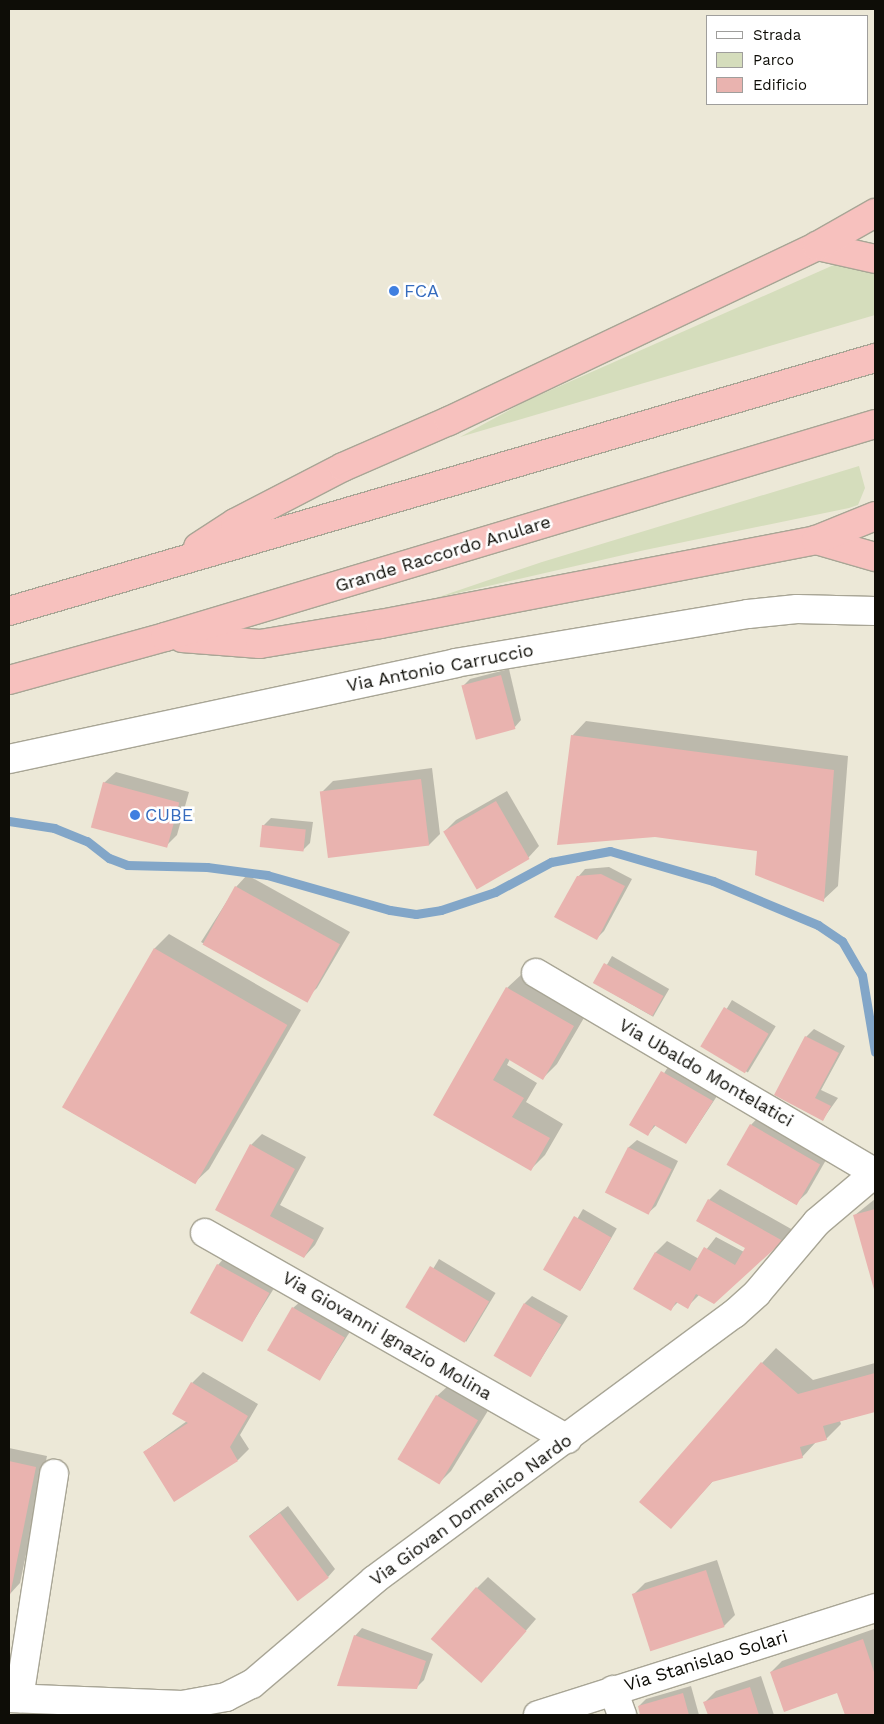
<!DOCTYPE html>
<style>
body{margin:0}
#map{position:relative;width:884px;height:1724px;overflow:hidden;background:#ece8d7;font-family:"Work Sans",sans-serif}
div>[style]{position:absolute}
.green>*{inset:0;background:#d5ddbc}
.shadow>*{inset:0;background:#0003;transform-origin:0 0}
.stream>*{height:9px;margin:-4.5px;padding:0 4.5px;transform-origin:4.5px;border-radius:4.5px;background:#82a6c8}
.building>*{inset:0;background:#e9b3af;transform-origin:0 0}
.roads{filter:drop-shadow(1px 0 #a8a595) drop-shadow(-1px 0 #a8a595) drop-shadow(0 1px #a8a595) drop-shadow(0 -1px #a8a595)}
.minor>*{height:28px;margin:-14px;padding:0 14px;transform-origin:14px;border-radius:14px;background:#fff}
.highway>*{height:28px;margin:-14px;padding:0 14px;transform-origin:14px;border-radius:14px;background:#f7c1be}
.dots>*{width:14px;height:14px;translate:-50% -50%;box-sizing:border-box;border:2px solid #fff;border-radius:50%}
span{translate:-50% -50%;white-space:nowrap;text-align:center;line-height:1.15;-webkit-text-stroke:5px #fff;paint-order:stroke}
.shop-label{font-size:18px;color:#366cbe}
.left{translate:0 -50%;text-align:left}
.street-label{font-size:18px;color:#0e0d07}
.frame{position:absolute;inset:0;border:10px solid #0e0d07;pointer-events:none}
.legend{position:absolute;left:706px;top:15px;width:162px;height:90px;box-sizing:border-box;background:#fff;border:1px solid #9f9e9c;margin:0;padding:6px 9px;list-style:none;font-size:15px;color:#0e0d07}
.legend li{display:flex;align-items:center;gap:10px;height:25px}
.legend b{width:25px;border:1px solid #9f9e9c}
</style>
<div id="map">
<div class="green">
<div style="clip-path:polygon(845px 260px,875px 263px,875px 315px,460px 437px,526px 401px)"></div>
<div style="clip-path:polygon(859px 466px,865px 488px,858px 505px,849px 508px,645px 550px,436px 598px,542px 562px)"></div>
</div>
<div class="shadow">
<div style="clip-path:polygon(509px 669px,521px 720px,514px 728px,463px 686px,470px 679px)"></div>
<div style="clip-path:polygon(586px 721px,848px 756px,838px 886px,823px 900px,758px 850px,572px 736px)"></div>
<div style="clip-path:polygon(432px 768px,440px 834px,429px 845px,322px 792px,333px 781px)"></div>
<div style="clip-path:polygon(116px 772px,189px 792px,177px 835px,166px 846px,104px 783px)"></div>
<div style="clip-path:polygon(507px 791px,539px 846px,528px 858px,445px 831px,456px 820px)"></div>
<div style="clip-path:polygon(271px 818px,313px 822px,310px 843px,303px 850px,263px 826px)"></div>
<div style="clip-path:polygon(609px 867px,632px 879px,604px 931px,597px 938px,578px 877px,585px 869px)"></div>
<div style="clip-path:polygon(247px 875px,350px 932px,317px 988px,305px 999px,201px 942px,236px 887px)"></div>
<div style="clip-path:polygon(169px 934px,301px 1010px,209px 1169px,194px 1183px,63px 1107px,155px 948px)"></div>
<div style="left:612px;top:956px;width:66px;height:32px;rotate:30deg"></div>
<div style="clip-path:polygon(522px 974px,588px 1011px,557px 1064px,543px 1078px,510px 1059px,507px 1065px,537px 1083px,526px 1102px,563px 1124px,545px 1155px,531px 1169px,434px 1115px,507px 988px)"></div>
<div style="left:732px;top:1000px;width:51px;height:54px;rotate:31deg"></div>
<div style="clip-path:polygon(814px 1029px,845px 1046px,821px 1090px,838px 1098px,823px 1119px,776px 1094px,806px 1037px)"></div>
<div style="clip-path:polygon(670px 1064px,719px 1093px,686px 1143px,656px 1125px,648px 1134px,631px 1124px)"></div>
<div style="clip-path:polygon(762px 1113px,830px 1153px,807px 1193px,795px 1204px,728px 1164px,751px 1125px)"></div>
<div style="clip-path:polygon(262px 1134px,306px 1157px,280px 1205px,324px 1228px,315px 1245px,304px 1257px,217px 1210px,251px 1145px)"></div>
<div style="clip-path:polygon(637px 1140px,678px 1161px,656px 1206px,648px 1213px,607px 1192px,629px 1147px)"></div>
<div style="clip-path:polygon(720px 1189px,793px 1230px,714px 1303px,700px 1294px,687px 1307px,678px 1302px,671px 1309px,635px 1289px,656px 1252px,667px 1241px,699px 1259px,716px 1237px,744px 1252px,747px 1247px,709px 1200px)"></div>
<div style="clip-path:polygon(875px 1199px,875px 1291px,855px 1215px)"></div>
<div style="left:583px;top:1209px;width:39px;height:70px;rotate:30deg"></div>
<div style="clip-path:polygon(225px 1257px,276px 1285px,242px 1340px,218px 1265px)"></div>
<div style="left:439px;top:1259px;width:66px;height:57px;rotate:31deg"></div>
<div style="clip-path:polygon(532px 1296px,568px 1316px,531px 1375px,525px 1303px)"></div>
<div style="clip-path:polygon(301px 1301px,351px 1330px,320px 1379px,293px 1308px)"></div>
<div style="clip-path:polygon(776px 1348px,813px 1380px,875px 1363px,875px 1411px,840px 1421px,841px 1424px,826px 1439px,816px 1442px,802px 1457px,714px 1480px,670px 1528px,762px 1363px)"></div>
<div style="clip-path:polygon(203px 1372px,258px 1404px,240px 1435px,249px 1449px,238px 1460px,144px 1452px,187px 1421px,192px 1383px)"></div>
<div style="clip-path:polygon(449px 1385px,489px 1409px,451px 1471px,440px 1482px,437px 1396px)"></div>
<div style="clip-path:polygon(9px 1448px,47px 1456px,20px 1583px,9px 1595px)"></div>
<div style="clip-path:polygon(288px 1506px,335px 1569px,328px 1577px,249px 1536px)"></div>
<div style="clip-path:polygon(717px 1560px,735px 1615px,724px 1626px,652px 1649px,634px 1594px,645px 1583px)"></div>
<div style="clip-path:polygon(488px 1577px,536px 1619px,492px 1670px,477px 1588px)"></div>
<div style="clip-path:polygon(362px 1628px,433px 1654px,424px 1680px,416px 1688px,355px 1636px)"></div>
<div style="clip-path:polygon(874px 1629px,875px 1715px,847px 1715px,838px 1691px,771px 1672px,782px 1661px)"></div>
<div style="clip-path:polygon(761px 1676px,774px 1715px,709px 1715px,705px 1702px,716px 1691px)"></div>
<div style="clip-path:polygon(691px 1686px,699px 1715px,641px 1715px,639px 1706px,646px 1699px)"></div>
<div style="clip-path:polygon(61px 1713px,109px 1715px,59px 1715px)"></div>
</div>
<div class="stream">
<div style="left:9px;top:821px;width:46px;rotate:8.8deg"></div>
<div style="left:54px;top:828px;width:35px;rotate:22deg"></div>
<div style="left:87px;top:841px;width:28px;rotate:38deg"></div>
<div style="left:109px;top:858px;width:19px;rotate:21deg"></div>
<div style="left:127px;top:865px;width:80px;rotate:1.4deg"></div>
<div style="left:207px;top:867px;width:61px;rotate:7.6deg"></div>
<div style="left:267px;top:875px;width:128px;rotate:15.9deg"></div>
<div style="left:390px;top:910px;width:26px;rotate:9deg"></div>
<div style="left:416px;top:914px;width:25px;rotate:-9deg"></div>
<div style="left:441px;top:910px;width:57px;rotate:-18.4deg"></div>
<div style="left:495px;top:892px;width:64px;rotate:-28.2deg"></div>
<div style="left:551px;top:862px;width:60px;rotate:-10.6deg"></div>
<div style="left:610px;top:851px;width:107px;rotate:16.2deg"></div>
<div style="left:713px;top:881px;width:114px;rotate:22.7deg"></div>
<div style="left:818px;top:925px;width:29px;rotate:34deg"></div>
<div style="left:842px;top:941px;width:39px;rotate:60deg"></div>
<div style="left:862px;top:975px;width:78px;rotate:80.4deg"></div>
</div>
<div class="building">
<div style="left:501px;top:675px;width:56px;height:41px;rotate:75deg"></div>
<div style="clip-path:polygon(571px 735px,834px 770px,824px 902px,755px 875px,757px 851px,655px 837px,557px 845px)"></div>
<div style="left:421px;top:779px;width:67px;height:102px;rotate:83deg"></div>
<div style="left:103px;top:782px;width:79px;height:47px;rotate:15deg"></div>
<div style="left:496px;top:801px;width:67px;height:61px;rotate:60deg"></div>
<div style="left:262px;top:825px;width:44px;height:22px;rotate:6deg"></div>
<div style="clip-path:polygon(601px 874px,625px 886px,597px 940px,554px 917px,577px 876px)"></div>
<div style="left:235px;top:886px;width:120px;height:67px;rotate:29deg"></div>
<div style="left:154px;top:948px;width:154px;height:184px;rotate:30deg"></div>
<div style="left:604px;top:963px;width:68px;height:23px;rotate:29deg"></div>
<div style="clip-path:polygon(506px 987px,574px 1026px,543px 1080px,506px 1058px,493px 1080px,524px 1098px,512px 1117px,550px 1138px,531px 1171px,433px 1115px)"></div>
<div style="left:724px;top:1007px;width:52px;height:46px;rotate:31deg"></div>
<div style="clip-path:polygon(805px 1036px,839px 1053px,815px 1098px,831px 1106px,823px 1121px,774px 1095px)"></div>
<div style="clip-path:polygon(661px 1071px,713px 1101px,686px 1144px,654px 1125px,648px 1136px,629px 1125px)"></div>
<div style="left:750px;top:1124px;width:81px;height:47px;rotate:30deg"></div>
<div style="clip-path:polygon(250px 1144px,295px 1169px,270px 1216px,314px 1240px,304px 1258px,215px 1210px)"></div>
<div style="left:628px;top:1147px;width:49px;height:51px;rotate:27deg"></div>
<div style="clip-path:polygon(708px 1199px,783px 1241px,714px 1304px,696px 1294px,688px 1309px,676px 1302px,671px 1311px,633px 1289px,655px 1252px,690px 1271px,704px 1247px,735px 1265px,745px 1248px,696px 1221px)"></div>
<div style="clip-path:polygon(875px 1209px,875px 1293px,853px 1215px)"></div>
<div style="left:574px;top:1216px;width:43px;height:62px;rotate:30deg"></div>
<div style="left:217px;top:1264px;width:60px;height:56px;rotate:29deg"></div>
<div style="left:430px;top:1266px;width:69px;height:48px;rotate:31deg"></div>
<div style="left:524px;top:1303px;width:43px;height:61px;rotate:30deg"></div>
<div style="left:292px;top:1307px;width:61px;height:50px;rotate:30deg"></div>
<div style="clip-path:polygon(761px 1362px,798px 1394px,875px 1373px,875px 1412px,823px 1426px,827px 1440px,800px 1447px,803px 1458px,712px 1482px,671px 1529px,639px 1502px)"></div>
<div style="clip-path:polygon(191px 1382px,248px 1416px,230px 1447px,238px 1461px,174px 1502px,143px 1452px,188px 1423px,172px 1414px)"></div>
<div style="left:436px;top:1395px;width:49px;height:75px;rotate:31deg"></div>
<div style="clip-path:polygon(9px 1461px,36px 1467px,10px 1595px,9px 1595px)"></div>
<div style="left:280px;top:1513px;width:81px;height:39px;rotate:53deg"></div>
<div style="left:706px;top:1570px;width:60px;height:78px;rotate:72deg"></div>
<div style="left:476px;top:1587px;width:67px;height:69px;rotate:41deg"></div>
<div style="clip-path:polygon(354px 1635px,426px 1661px,417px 1689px,337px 1686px)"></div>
<div style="clip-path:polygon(863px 1639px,875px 1675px,875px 1715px,845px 1715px,837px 1693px,784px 1712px,770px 1672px)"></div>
<div style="clip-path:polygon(750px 1687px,759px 1715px,708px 1715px,703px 1702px)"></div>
<div style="clip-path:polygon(683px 1693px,689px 1715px,640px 1715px,638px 1706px)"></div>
</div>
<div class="roads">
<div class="minor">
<div style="left:9px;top:759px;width:456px;rotate:-12.1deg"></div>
<div style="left:455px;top:663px;width:297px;rotate:-9.5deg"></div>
<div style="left:748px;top:614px;width:49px;rotate:-5.8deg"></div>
<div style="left:797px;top:609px;width:78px;rotate:1.5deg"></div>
<div style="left:536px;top:973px;width:394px;rotate:30.5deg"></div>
<div style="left:205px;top:1233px;width:417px;rotate:29.6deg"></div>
<div style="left:613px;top:1690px;width:27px;rotate:70deg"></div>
<div style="left:9px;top:1698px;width:173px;rotate:2.3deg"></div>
<div style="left:182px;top:1705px;width:45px;rotate:-10.3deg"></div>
<div style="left:226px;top:1697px;width:29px;rotate:-27deg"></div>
<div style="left:252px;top:1684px;width:160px;rotate:-40.4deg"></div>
<div style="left:374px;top:1580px;width:448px;rotate:-36.5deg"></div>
<div style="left:734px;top:1314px;width:31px;rotate:-42deg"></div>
<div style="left:757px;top:1293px;width:93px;rotate:-49.8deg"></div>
<div style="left:817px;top:1222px;width:76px;rotate:-40.2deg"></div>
<div style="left:19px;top:1698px;width:227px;rotate:-81.1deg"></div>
<div style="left:538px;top:1715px;width:354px;rotate:-17.6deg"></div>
</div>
<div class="highway">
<div style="left:817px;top:246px;width:59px;rotate:12.6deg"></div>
<div style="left:816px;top:540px;width:61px;rotate:16.1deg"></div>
<div style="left:198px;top:547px;width:44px;rotate:-33deg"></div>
<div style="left:235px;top:523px;width:122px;rotate:-27.4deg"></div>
<div style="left:343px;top:467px;width:116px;rotate:-23.5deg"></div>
<div style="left:449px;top:421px;width:407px;rotate:-25.4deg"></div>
<div style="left:817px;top:246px;width:67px;rotate:-29.6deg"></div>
<div style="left:9px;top:611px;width:902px;rotate:-16.29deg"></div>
<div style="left:182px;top:638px;width:78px;rotate:4.4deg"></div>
<div style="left:260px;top:644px;width:122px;rotate:-9.5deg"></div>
<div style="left:380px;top:624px;width:444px;rotate:-10.9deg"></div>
<div style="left:816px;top:540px;width:64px;rotate:-22.1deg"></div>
<div style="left:9px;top:680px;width:162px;rotate:-15.4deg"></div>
<div style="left:165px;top:637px;width:741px;rotate:-16.7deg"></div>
</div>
</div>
<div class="dots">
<div style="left:394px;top:291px;background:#3f7fe0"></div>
<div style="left:135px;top:815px;background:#3f7fe0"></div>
</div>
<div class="shop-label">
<span class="left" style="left:404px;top:291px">FCA</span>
<span class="left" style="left:145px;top:815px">CUBE</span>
</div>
<div class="street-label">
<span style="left:443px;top:554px;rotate:-17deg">Grande Raccordo Anulare</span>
<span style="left:440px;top:668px;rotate:-11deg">Via Antonio Carruccio</span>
<span style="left:706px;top:1073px;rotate:30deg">Via Ubaldo Montelatici</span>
<span style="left:387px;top:1336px;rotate:30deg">Via Giovanni Ignazio Molina</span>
<span style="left:471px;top:1510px;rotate:-36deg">Via Giovan Domenico Nardo</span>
<span style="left:706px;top:1661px;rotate:-17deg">Via Stanislao Solari</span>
</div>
<div class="frame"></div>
<ul class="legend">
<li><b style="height:6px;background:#fff"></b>Strada</li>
<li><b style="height:14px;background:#d5ddbc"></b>Parco</li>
<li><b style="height:14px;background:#e9b3af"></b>Edificio</li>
</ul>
</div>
